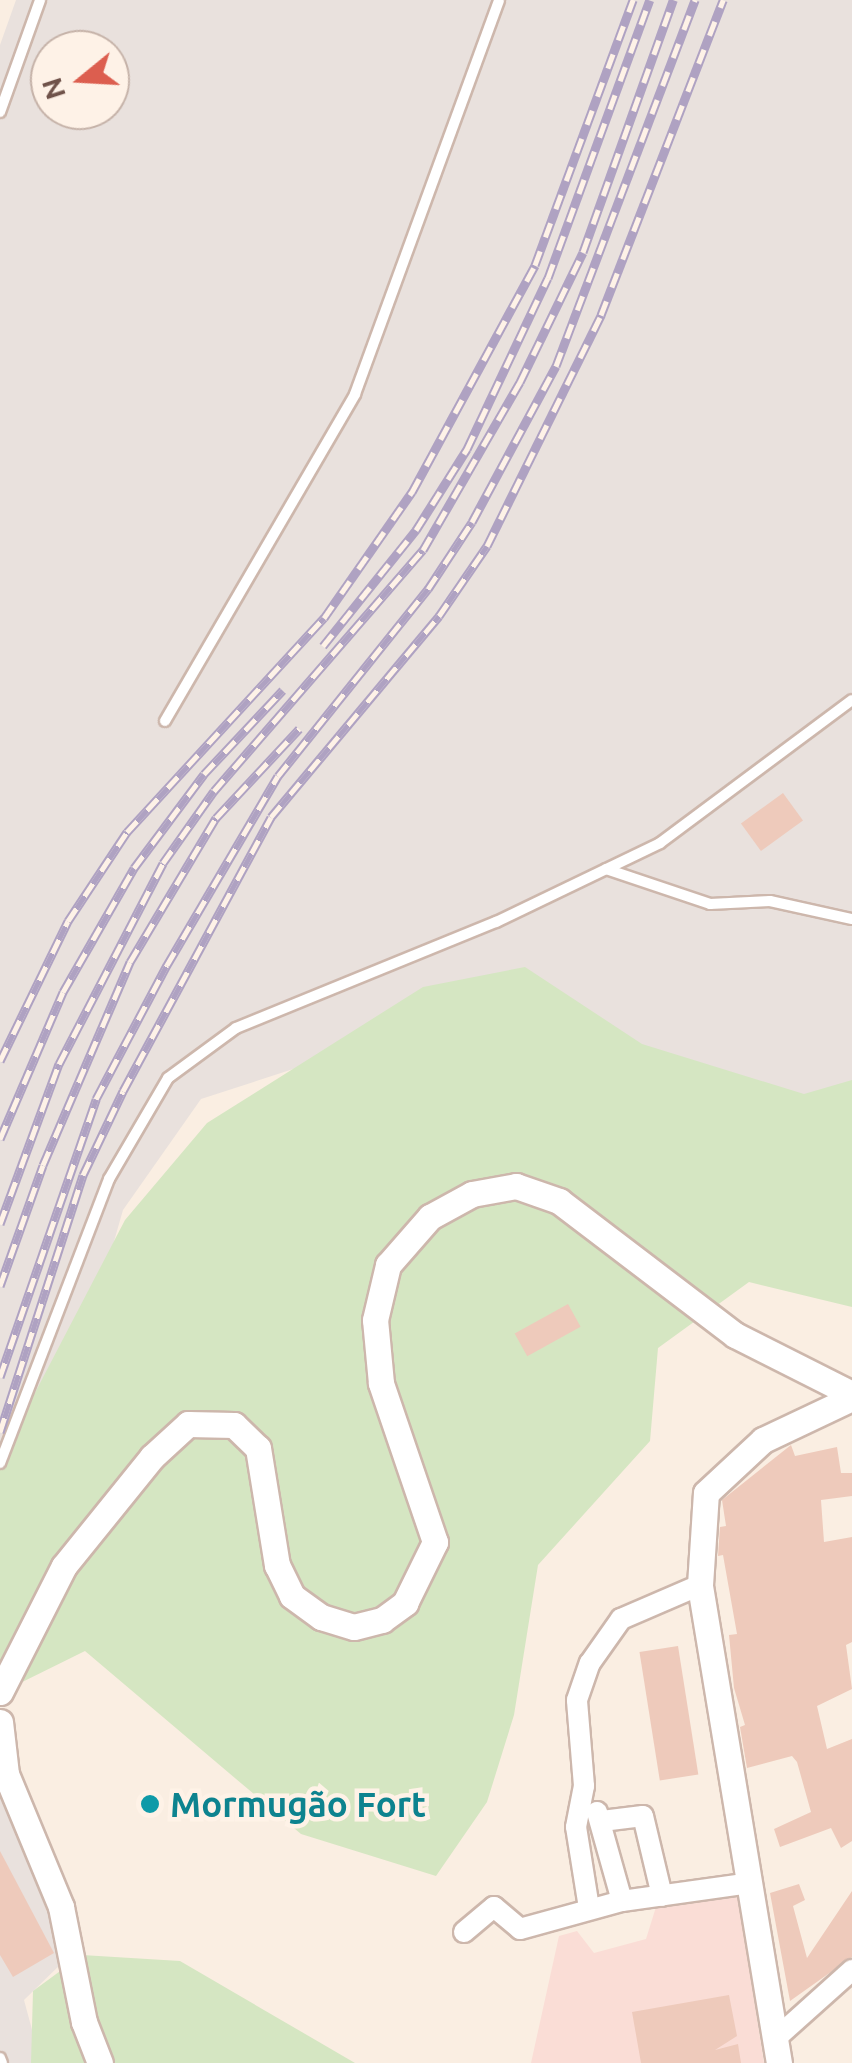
<!DOCTYPE html>
<meta charset="utf-8">
<style>
body{margin:0}
#map{position:relative;width:852px;height:2063px;overflow:hidden;background:#faeee2;font-family:Ubuntu,sans-serif}
div>[style]{position:absolute}
.commercial>*{inset:0;background:#faddd6}
.industrial>*{inset:0;background:#e9e1dd}
.green>*{inset:0;background:#d5e6c2}
.building>*{inset:0;background:#eecabb;transform-origin:0 0}
.roads{filter:drop-shadow(2px 0 #cdb7ac) drop-shadow(-2px 0 #cdb7ac) drop-shadow(0 2px #cdb7ac) drop-shadow(0 -2px #cdb7ac)}
.service>*{height:10px;margin:-5px;padding:0 5px;transform-origin:5px;border-radius:5px;background:#fff}
.minor>*{height:20px;margin:-10px;padding:0 10px;transform-origin:10px;border-radius:10px;background:#fff}
.tertiary>*{height:25px;margin:-12.5px;padding:0 12.5px;transform-origin:12.5px;border-radius:12.5px;background:#fff}
.rail>*{height:9px;margin-top:-4.5px;transform-origin:0;background:repeating-linear-gradient(90deg,#fef2e7 0 15px,#afa2c2 0 30px);box-sizing:border-box;border-block:2px solid #afa2c2}
.dots>*{width:28px;height:28px;translate:-50% -50%;box-sizing:border-box;border:5px solid #fef2e7;border-radius:50%}
span{translate:-50% -50%;white-space:nowrap;text-align:center;line-height:1.15;-webkit-text-stroke:9px #fef2e7;paint-order:stroke}
.culture-label{font-size:35px;color:#0d838f;font-weight:700}
.left{translate:0 -50%;text-align:left}
.north{position:absolute;left:30px;top:30px;width:100px;height:100px;box-sizing:border-box;background:#fef2e7;border:2px solid #c5b2a8;border-radius:50%;rotate:252deg;font-size:28px;font-weight:700;line-height:40px;text-align:center;color:#70534a}
.north::after{content:'';display:block;margin:auto;width:35px;height:45px;background:#dc5e4f;clip-path:polygon(50% 0,100% 100%,50% 72%,0 100%)}
</style>
<div id="map">
<div class="commercial">
<div style="clip-path:polygon(738px 1897px,764px 2063px,531px 2063px,559px 1936px,577px 1931px,594px 1953px,646px 1939px,656px 1907px)"></div>
</div>
<div class="industrial">
<div style="clip-path:polygon(evenodd,16px 0,852px 0,852px 1194px,361px 1047px,201px 1099px,123px 1210px,0 1638px,0 45px,16px 0,50px 50px,110px 50px,110px 110px,50px 110px,50px 50px)"></div>
<div style="clip-path:polygon(0 1786px,65px 1960px,24px 2000px,41px 2063px,0 2063px)"></div>
</div>
<div class="green">
<div style="clip-path:polygon(525px 967px,642px 1044px,804px 1094px,852px 1080px,852px 1307px,749px 1282px,658px 1348px,650px 1441px,538px 1565px,514px 1715px,487px 1802px,436px 1876px,301px 1834px,85px 1651px,0 1693px,0 1460px,125px 1220px,207px 1123px,423px 987px)"></div>
<div style="clip-path:polygon(82px 1955px,180px 1961px,355px 2063px,31px 2063px,33px 1991px)"></div>
</div>
<div class="building">
<div style="left:783px;top:793px;width:34px;height:52px;rotate:54deg"></div>
<div style="left:568px;top:1304px;width:26px;height:61px;rotate:61deg"></div>
<div style="clip-path:polygon(791px 1445px,795px 1456px,837px 1447px,841px 1473px,852px 1473px,852px 1496px,821px 1500px,824px 1542px,852px 1537px,852px 1642px,846px 1645px,852px 1689px,817px 1706px,827px 1749px,852px 1739px,852px 1841px,841px 1848px,831px 1828px,780px 1847px,774px 1829px,811px 1812px,797px 1762px,792px 1756px,747px 1768px,740px 1727px,745px 1725px,734px 1688px,729px 1635px,737px 1634px,723px 1555px,718px 1556px,720px 1527px,726px 1526px,722px 1500px)"></div>
<div style="left:678px;top:1646px;width:130px;height:39px;rotate:81deg"></div>
<div style="clip-path:polygon(0 1851px,54px 1953px,13px 1977px,0 1955px)"></div>
<div style="clip-path:polygon(799px 1884px,805px 1900px,793px 1906px,807px 1958px,852px 1891px,852px 1957px,790px 2001px,770px 1893px)"></div>
<div style="clip-path:polygon(729px 1995px,737px 2036px,715px 2050px,738px 2044px,741px 2063px,641px 2063px,632px 2012px)"></div>
</div>
<div class="roads">
<div class="service">
<div style="left:0;top:112px;width:119px;rotate:-70.3deg"></div>
<div style="left:165px;top:721px;width:378px;rotate:-59.8deg"></div>
<div style="left:355px;top:394px;width:419px;rotate:-69.9deg"></div>
<div style="left:606px;top:869px;width:110px;rotate:18.6deg"></div>
<div style="left:710px;top:904px;width:60px;rotate:-2.9deg"></div>
<div style="left:770px;top:901px;width:84px;rotate:12.4deg"></div>
<div style="left:0;top:1463px;width:304px;rotate:-69deg"></div>
<div style="left:109px;top:1179px;width:117px;rotate:-59.7deg"></div>
<div style="left:168px;top:1078px;width:84px;rotate:-36.3deg"></div>
<div style="left:236px;top:1028px;width:281px;rotate:-22.2deg"></div>
<div style="left:496px;top:922px;width:182px;rotate:-25.7deg"></div>
<div style="left:660px;top:843px;width:239px;rotate:-36.7deg"></div>
<div style="left:0;top:2058px;width:5px;rotate:68deg"></div>
</div>
<div class="minor">
<div style="left:597px;top:1812px;width:92px;rotate:74.3deg"></div>
<div style="left:602px;top:1821px;width:41px;rotate:-7deg"></div>
<div style="left:643px;top:1816px;width:82px;rotate:76.6deg"></div>
<div style="left:589px;top:1908px;width:82px;rotate:-99.1deg"></div>
<div style="left:576px;top:1827px;width:42px;rotate:-79deg"></div>
<div style="left:584px;top:1786px;width:86px;rotate:-94.7deg"></div>
<div style="left:577px;top:1700px;width:39px;rotate:-71deg"></div>
<div style="left:590px;top:1663px;width:54px;rotate:-54.8deg"></div>
<div style="left:621px;top:1619px;width:86px;rotate:-23.3deg"></div>
<div style="left:464px;top:1932px;width:39px;rotate:-40deg"></div>
<div style="left:494px;top:1907px;width:34px;rotate:40deg"></div>
<div style="left:520px;top:1929px;width:106px;rotate:-15.4deg"></div>
<div style="left:622px;top:1901px;width:129px;rotate:-8deg"></div>
<div style="left:774px;top:2040px;width:105px;rotate:-41.9deg"></div>
</div>
<div class="tertiary">
<div style="left:0;top:1692px;width:141px;rotate:-63.1deg"></div>
<div style="left:64px;top:1566px;width:140px;rotate:-51.1deg"></div>
<div style="left:152px;top:1457px;width:49px;rotate:-42.5deg"></div>
<div style="left:188px;top:1424px;width:46px;rotate:1.2deg"></div>
<div style="left:234px;top:1425px;width:33px;rotate:44deg"></div>
<div style="left:258px;top:1448px;width:119px;rotate:80.8deg"></div>
<div style="left:277px;top:1565px;width:34px;rotate:64deg"></div>
<div style="left:292px;top:1596px;width:36px;rotate:36deg"></div>
<div style="left:321px;top:1617px;width:34px;rotate:17deg"></div>
<div style="left:354px;top:1627px;width:29px;rotate:-14deg"></div>
<div style="left:382px;top:1620px;width:29px;rotate:-36deg"></div>
<div style="left:405px;top:1603px;width:68px;rotate:-63.8deg"></div>
<div style="left:435px;top:1542px;width:168px;rotate:-108.8deg"></div>
<div style="left:381px;top:1383px;width:63px;rotate:-95.4deg"></div>
<div style="left:375px;top:1320px;width:57px;rotate:-76.7deg"></div>
<div style="left:388px;top:1265px;width:64px;rotate:-48.8deg"></div>
<div style="left:430px;top:1217px;width:48px;rotate:-28.7deg"></div>
<div style="left:472px;top:1194px;width:45px;rotate:-10.3deg"></div>
<div style="left:516px;top:1186px;width:46px;rotate:19.2deg"></div>
<div style="left:559px;top:1201px;width:221px;rotate:37.3deg"></div>
<div style="left:735px;top:1335px;width:131px;rotate:26.8deg"></div>
<div style="left:0;top:1722px;width:52px;rotate:83.4deg"></div>
<div style="left:6px;top:1774px;width:144px;rotate:67.5deg"></div>
<div style="left:61px;top:1907px;width:117px;rotate:78.7deg"></div>
<div style="left:84px;top:2022px;width:44px;rotate:68.7deg"></div>
<div style="left:779px;top:2063px;width:484px;rotate:-99.4deg"></div>
<div style="left:700px;top:1585px;width:92px;rotate:-86.3deg"></div>
<div style="left:706px;top:1493px;width:78px;rotate:-42.9deg"></div>
<div style="left:763px;top:1440px;width:98px;rotate:-25.3deg"></div>
</div>
</div>
<div class="rail">
<div style="left:323px;top:646px;width:149px;rotate:-51.3deg"></div>
<div style="left:416px;top:530px;width:96px;rotate:-57.8deg"></div>
<div style="left:467px;top:449px;width:189px;rotate:-64.7deg"></div>
<div style="left:548px;top:278px;width:296px;rotate:-69.9deg"></div>
<div style="left:0;top:1061px;width:156px;rotate:-64.1deg"></div>
<div style="left:68px;top:921px;width:107px;rotate:-56.5deg"></div>
<div style="left:127px;top:832px;width:291px;rotate:-47.4deg"></div>
<div style="left:324px;top:618px;width:154px;rotate:-55.1deg"></div>
<div style="left:412px;top:492px;width:258px;rotate:-61.5deg"></div>
<div style="left:535px;top:265px;width:283px;rotate:-69.7deg"></div>
<div style="left:0;top:1139px;width:160px;rotate:-66.8deg"></div>
<div style="left:63px;top:992px;width:143px;rotate:-60.2deg"></div>
<div style="left:134px;top:868px;width:117px;rotate:-53.3deg"></div>
<div style="left:204px;top:774px;width:115px;rotate:-46.8deg"></div>
<div style="left:0;top:1224px;width:171px;rotate:-69.8deg"></div>
<div style="left:59px;top:1064px;width:226px;rotate:-62.6deg"></div>
<div style="left:163px;top:863px;width:88px;rotate:-54.7deg"></div>
<div style="left:214px;top:791px;width:319px;rotate:-49.1deg"></div>
<div style="left:423px;top:550px;width:194px;rotate:-60deg"></div>
<div style="left:520px;top:382px;width:144px;rotate:-64.1deg"></div>
<div style="left:583px;top:252px;width:268px;rotate:-70.3deg"></div>
<div style="left:0;top:1286px;width:128px;rotate:-70.4deg"></div>
<div style="left:43px;top:1165px;width:221px;rotate:-66.8deg"></div>
<div style="left:130px;top:962px;width:168px;rotate:-59.2deg"></div>
<div style="left:216px;top:818px;width:122px;rotate:-47deg"></div>
<div style="left:0;top:1377px;width:294px;rotate:-70.9deg"></div>
<div style="left:96px;top:1099px;width:152px;rotate:-62.1deg"></div>
<div style="left:167px;top:965px;width:219px;rotate:-59.6deg"></div>
<div style="left:278px;top:776px;width:240px;rotate:-51.3deg"></div>
<div style="left:428px;top:589px;width:80px;rotate:-56.7deg"></div>
<div style="left:472px;top:522px;width:177px;rotate:-61.7deg"></div>
<div style="left:556px;top:366px;width:392px;rotate:-69.2deg"></div>
<div style="left:0;top:1432px;width:270px;rotate:-72.1deg"></div>
<div style="left:83px;top:1175px;width:93px;rotate:-64.5deg"></div>
<div style="left:123px;top:1091px;width:311px;rotate:-61.6deg"></div>
<div style="left:271px;top:817px;width:262px;rotate:-50.1deg"></div>
<div style="left:439px;top:616px;width:85px;rotate:-55.6deg"></div>
<div style="left:487px;top:546px;width:258px;rotate:-63.7deg"></div>
<div style="left:601px;top:315px;width:338px;rotate:-68.8deg"></div>
</div>
<div class="dots">
<div style="left:150px;top:1804px;background:#0f9aa8"></div>
</div>
<div class="culture-label">
<span class="left" style="left:170px;top:1804px">Mormugão Fort</span>
</div>
<div class="north">N</div>
</div>
